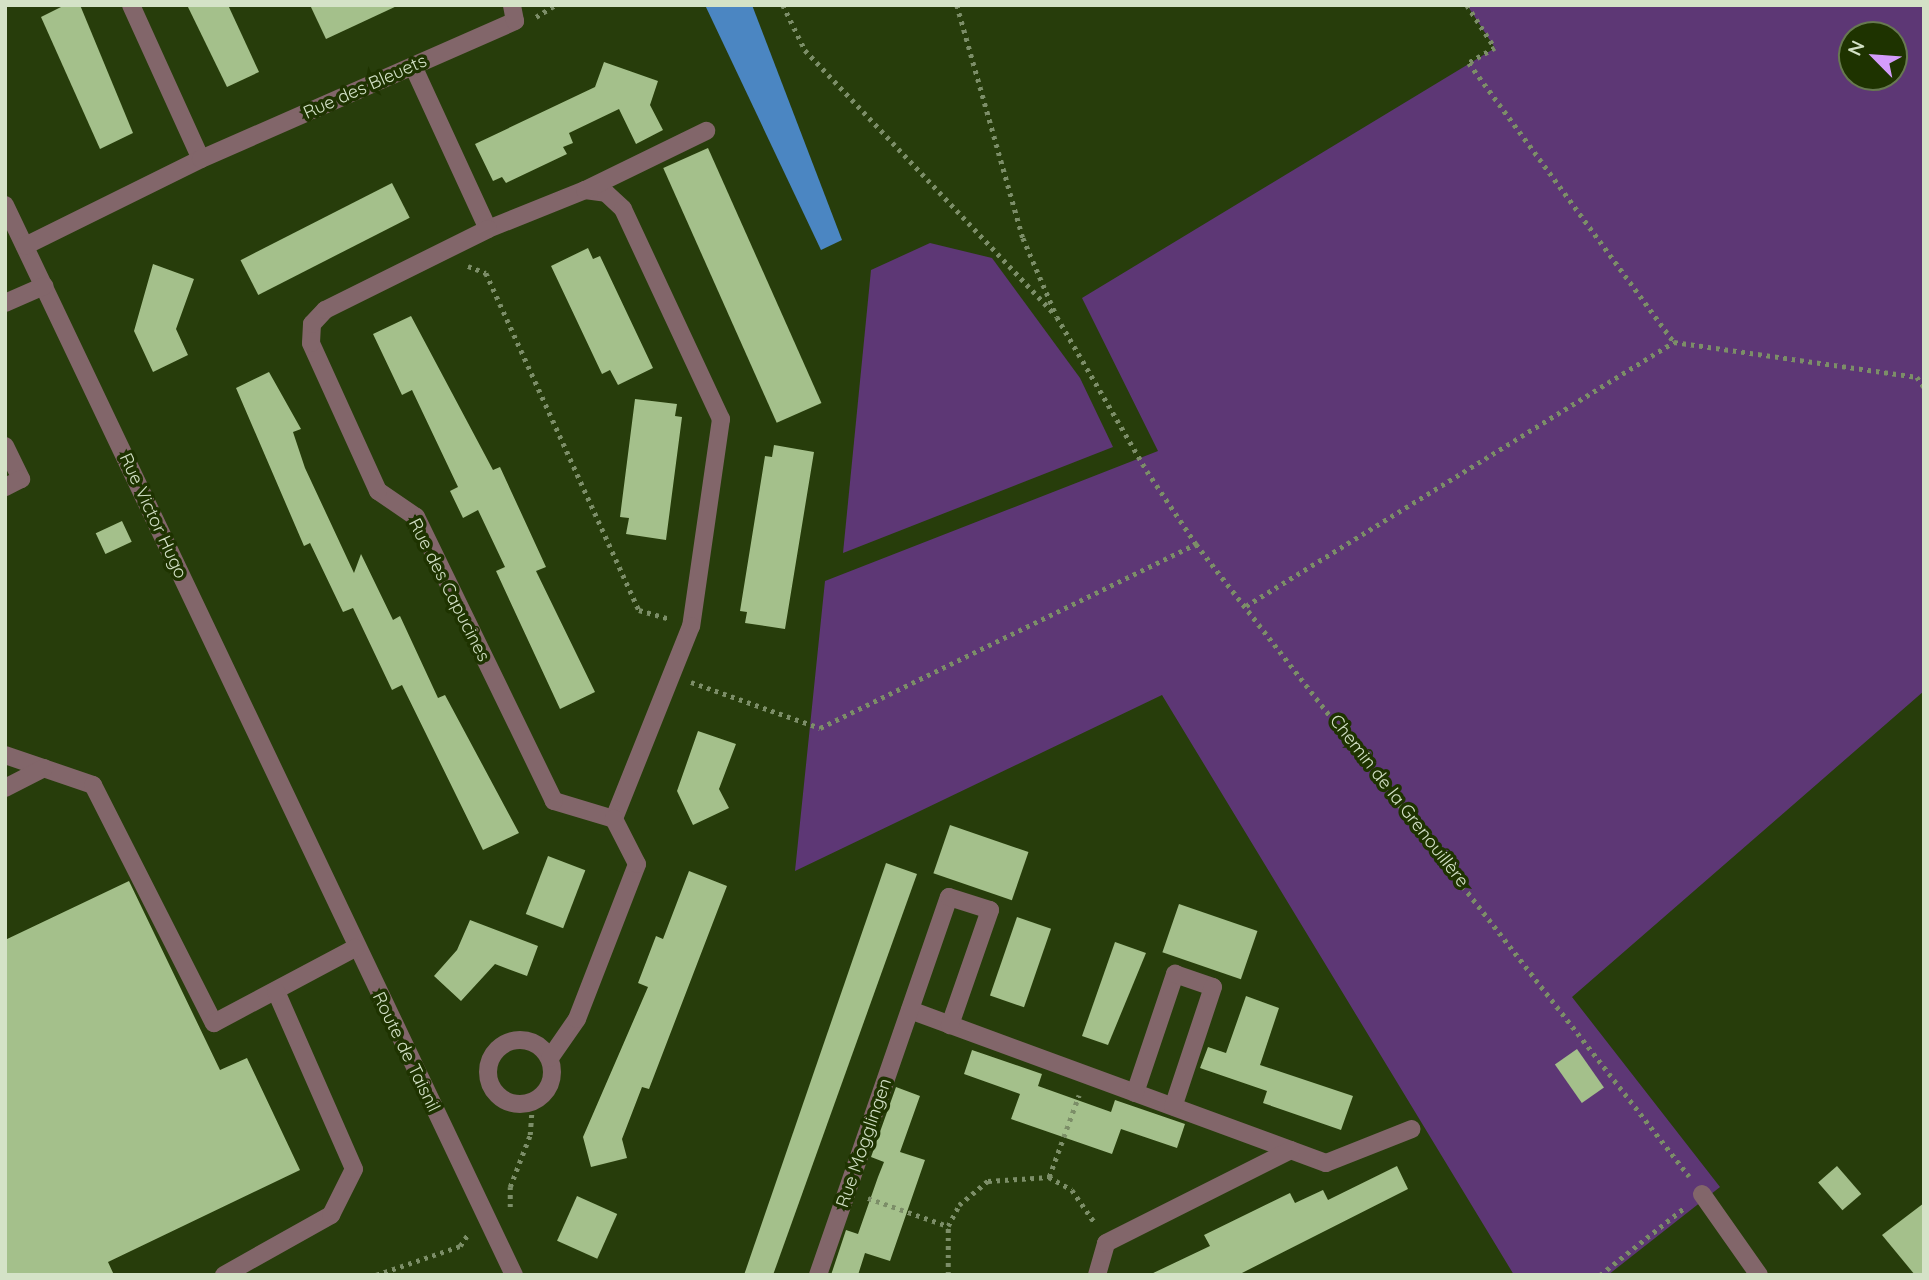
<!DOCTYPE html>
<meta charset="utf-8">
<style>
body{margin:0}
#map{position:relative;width:1929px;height:1280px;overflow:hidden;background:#273d0b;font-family:Quicksand,sans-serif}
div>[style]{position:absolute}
.green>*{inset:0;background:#5d3775}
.water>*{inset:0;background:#4b86c2}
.building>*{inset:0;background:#a4c08b;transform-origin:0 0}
.path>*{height:4.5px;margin-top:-2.25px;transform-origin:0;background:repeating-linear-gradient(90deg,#7c8e68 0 3.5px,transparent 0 8.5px)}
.minor>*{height:18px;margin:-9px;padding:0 9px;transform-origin:9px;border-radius:9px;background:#82666a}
.minor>.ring{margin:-9px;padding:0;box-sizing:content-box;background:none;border:18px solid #82666a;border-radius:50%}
span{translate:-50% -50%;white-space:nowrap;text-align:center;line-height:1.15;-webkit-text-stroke:7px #1e3300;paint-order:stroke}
.street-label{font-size:18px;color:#d4e2c7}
.frame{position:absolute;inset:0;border:7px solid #d4e2c7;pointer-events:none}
.north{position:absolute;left:1838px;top:21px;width:70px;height:70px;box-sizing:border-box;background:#1e3300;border:2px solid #677950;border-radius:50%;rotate:295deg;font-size:19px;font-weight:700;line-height:28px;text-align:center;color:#d4e2c7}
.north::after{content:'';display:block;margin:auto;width:24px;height:32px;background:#d49cfb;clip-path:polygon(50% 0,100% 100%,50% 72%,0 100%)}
</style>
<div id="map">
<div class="green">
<div style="clip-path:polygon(evenodd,1467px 5px,1924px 5px,1924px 691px,1572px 997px,1720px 1187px,1608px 1275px,1514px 1275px,1162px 695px,795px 871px,825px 581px,1158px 451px,1082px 298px,1495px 48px,1467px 5px,1852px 35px,1894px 35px,1894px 77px,1852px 77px,1852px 35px)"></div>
<div style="clip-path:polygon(930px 243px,992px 258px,1080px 378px,1113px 447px,843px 553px,871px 270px)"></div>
</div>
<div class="water">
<div style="clip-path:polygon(705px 5px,752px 5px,842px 240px,821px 250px)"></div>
</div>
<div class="building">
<div style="clip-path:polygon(65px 5px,80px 5px,133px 133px,100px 149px,41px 17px)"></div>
<div style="clip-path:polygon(187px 5px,228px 5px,259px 72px,227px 87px)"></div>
<div style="clip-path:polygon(310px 5px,399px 5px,326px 39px)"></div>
<div style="clip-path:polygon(604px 62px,658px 81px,650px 105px,663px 130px,636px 144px,619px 109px,569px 133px,573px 143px,563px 147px,567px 154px,506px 183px,502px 177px,493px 181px,475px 144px,595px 87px)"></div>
<div style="left:708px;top:148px;width:279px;height:49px;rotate:66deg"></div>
<div style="left:392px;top:183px;width:39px;height:170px;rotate:63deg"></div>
<div style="clip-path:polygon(588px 248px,593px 259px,600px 256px,653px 368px,618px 385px,610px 370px,602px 374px,551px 266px)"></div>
<div style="clip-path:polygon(153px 264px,194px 279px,176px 329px,188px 355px,153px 372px,134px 331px)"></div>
<div style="clip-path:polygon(411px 316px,493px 470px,500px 467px,546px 567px,536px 571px,595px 692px,560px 709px,496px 571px,505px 567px,478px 510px,463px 518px,450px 491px,458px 487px,412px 390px,402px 395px,373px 334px)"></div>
<div style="clip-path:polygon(269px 372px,301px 429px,293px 432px,305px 468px,354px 573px,361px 554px,393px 620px,400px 616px,438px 698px,445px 695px,519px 833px,483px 850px,402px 685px,392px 690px,353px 608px,343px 612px,310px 543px,304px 546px,236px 388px)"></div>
<div style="clip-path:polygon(635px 399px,677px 404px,675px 416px,682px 417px,666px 540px,626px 534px,629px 518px,620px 517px)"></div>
<div style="clip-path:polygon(774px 445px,814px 452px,785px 629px,745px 623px,747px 612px,740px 611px,765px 456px,772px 457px)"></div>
<div style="left:122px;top:521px;width:23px;height:29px;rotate:65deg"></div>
<div style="clip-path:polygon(698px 731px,736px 744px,719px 789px,729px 808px,693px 825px,677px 791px)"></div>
<div style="left:950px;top:825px;width:83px;height:51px;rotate:19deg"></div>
<div style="left:548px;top:856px;width:40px;height:62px;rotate:21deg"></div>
<div style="clip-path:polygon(886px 863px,917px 874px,773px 1275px,744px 1275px)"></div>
<div style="clip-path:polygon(689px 871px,727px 886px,649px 1089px,642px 1087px,622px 1139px,627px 1158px,591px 1167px,583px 1137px,648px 987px,638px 983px,656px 936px,663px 939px)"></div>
<div style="clip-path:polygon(129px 881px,220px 1070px,247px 1058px,300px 1170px,108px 1262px,114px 1275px,5px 1275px,5px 940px)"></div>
<div style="left:1179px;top:904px;width:83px;height:51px;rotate:19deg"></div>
<div style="left:1017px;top:917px;width:36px;height:83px;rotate:19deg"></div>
<div style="clip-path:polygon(470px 920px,538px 946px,527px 976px,495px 964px,461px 1001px,434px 976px,457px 950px)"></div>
<div style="clip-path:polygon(1115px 942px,1146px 953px,1108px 1045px,1082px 1036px)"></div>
<div style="clip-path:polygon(1246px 996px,1279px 1008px,1260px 1065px,1353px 1096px,1341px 1130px,1263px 1103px,1267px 1091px,1200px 1068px,1208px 1047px,1226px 1053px)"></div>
<div style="left:1577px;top:1049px;width:47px;height:27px;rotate:55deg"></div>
<div style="clip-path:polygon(972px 1050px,1042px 1074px,1038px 1086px,1111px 1112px,1115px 1100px,1185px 1124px,1177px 1148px,1121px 1129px,1112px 1154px,1011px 1119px,1020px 1094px,964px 1074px)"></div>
<div style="clip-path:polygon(896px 1087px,920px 1096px,900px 1152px,925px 1160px,890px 1261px,865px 1253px,858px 1275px,831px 1275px,846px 1230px,858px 1234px,878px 1177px,884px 1162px,871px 1157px)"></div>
<div style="clip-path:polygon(1397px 1166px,1408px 1189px,1238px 1275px,1149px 1275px,1210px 1246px,1204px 1235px,1290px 1193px,1295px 1203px,1323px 1190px,1328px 1200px)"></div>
<div style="left:1837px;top:1166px;width:37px;height:25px;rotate:49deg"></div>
<div style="left:577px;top:1196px;width:44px;height:49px;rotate:24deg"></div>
<div style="clip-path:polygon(1924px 1203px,1924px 1275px,1915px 1275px,1882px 1235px)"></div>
</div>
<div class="path">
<div style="left:783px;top:5px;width:50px;rotate:63.9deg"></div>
<div style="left:805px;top:50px;width:362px;rotate:46.6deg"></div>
<div style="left:957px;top:5px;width:242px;rotate:74.2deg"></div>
<div style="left:1023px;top:238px;width:86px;rotate:66.7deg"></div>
<div style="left:1057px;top:317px;width:178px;rotate:59.7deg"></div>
<div style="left:1147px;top:471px;width:88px;rotate:56.1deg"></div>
<div style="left:1196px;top:544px;width:802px;rotate:52.04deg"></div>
<div style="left:1467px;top:5px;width:51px;rotate:56.9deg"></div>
<div style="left:1495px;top:48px;width:30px;rotate:150deg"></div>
<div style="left:1469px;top:63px;width:346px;rotate:53.7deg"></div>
<div style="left:536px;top:17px;width:22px;rotate:-32deg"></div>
<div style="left:468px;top:266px;width:19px;rotate:21deg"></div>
<div style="left:486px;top:273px;width:370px;rotate:65.6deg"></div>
<div style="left:639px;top:610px;width:32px;rotate:16deg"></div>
<div style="left:1246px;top:606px;width:503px;rotate:-31.67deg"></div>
<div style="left:1674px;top:342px;width:246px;rotate:8.2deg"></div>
<div style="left:1917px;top:377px;width:12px;rotate:55deg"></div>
<div style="left:691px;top:682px;width:137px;rotate:19.6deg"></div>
<div style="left:820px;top:728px;width:419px;rotate:-26.1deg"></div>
<div style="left:1049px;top:1177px;width:87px;rotate:-69.9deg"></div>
<div style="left:868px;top:1198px;width:85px;rotate:19.3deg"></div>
<div style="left:510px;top:1207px;width:20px;rotate:-90deg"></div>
<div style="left:510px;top:1187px;width:56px;rotate:-69deg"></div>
<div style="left:530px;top:1135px;width:32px;rotate:-86deg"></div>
<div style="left:376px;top:1275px;width:89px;rotate:-19deg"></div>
<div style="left:460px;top:1246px;width:14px;rotate:-56deg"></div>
<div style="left:948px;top:1275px;width:49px;rotate:-90deg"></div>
<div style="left:948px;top:1226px;width:24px;rotate:-62deg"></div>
<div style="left:959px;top:1205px;width:38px;rotate:-40deg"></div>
<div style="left:988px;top:1181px;width:61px;rotate:-3.8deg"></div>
<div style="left:1049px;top:1177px;width:26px;rotate:29deg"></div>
<div style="left:1072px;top:1190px;width:40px;rotate:55.1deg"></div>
<div style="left:1600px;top:1275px;width:107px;rotate:-38.6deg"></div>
</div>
<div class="minor">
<div style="left:131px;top:5px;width:169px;rotate:65.6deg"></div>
<div style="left:413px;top:66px;width:179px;rotate:65.3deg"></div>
<div style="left:488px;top:229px;width:105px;rotate:-21.9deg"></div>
<div style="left:585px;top:190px;width:21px;rotate:8deg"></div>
<div style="left:606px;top:193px;width:23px;rotate:43deg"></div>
<div style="left:623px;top:209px;width:232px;rotate:65deg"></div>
<div style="left:721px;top:419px;width:209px;rotate:98.2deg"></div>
<div style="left:691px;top:626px;width:208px;rotate:111.8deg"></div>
<div style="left:614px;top:819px;width:63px;rotate:-163.3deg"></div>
<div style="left:554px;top:801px;width:316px;rotate:-115.9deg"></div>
<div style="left:416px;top:517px;width:46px;rotate:-145.6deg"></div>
<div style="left:378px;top:491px;width:162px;rotate:-114.4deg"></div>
<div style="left:311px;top:343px;width:19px;rotate:-87deg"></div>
<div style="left:312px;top:324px;width:19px;rotate:-47deg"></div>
<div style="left:325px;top:310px;width:182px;rotate:-26.4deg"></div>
<div style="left:585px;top:190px;width:135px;rotate:-26deg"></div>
<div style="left:5px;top:205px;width:1185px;rotate:64.56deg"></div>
<div style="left:25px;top:246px;width:196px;rotate:-26.3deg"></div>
<div style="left:201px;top:159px;width:343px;rotate:-23.7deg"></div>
<div style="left:515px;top:21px;width:16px;rotate:-101deg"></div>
<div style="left:5px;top:303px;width:43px;rotate:-23.6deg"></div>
<div style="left:5px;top:446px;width:37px;rotate:64deg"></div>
<div style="left:21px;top:479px;width:18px;rotate:153deg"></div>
<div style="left:5px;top:755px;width:93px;rotate:18.8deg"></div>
<div style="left:93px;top:785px;width:267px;rotate:63.1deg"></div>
<div style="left:214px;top:1023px;width:160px;rotate:-28deg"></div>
<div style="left:5px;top:788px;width:44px;rotate:-27.1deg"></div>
<div style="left:910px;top:1010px;width:443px;rotate:20.2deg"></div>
<div style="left:1326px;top:1163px;width:92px;rotate:-21.6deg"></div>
<div class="ring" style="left:488px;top:1040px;width:46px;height:46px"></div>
<div style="left:550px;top:1058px;width:47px;rotate:-55.3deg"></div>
<div style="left:577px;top:1019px;width:166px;rotate:-68.8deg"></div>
<div style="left:637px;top:864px;width:51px;rotate:-117.1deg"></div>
<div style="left:1135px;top:1093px;width:126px;rotate:-71.4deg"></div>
<div style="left:1175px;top:974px;width:40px;rotate:18.9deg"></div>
<div style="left:1213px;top:987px;width:126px;rotate:108.4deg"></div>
<div style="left:1702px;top:1194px;width:99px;rotate:54.9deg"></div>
<div style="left:224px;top:1275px;width:123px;rotate:-29.3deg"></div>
<div style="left:331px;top:1215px;width:51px;rotate:-63.4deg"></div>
<div style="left:354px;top:1169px;width:194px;rotate:-113.7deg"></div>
<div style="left:818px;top:1275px;width:400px;rotate:-70.9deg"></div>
<div style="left:949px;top:897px;width:43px;rotate:17.6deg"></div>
<div style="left:990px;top:910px;width:122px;rotate:109.2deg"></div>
<div style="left:1097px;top:1275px;width:33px;rotate:-74deg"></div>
<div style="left:1106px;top:1243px;width:207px;rotate:-26.7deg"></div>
</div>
<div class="street-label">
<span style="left:365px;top:87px;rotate:-24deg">Rue des Bleuets</span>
<span style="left:153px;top:516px;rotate:65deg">Rue Victor Hugo</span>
<span style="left:449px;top:590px;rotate:63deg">Rue des Capucines</span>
<span style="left:1399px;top:801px;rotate:52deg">Chemin de la Grenouillère</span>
<span style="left:406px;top:1052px;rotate:64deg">Route de Taisnil</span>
<span style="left:864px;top:1143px;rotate:-71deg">Rue Mogglingen</span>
</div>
<div class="frame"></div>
<div class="north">N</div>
</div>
